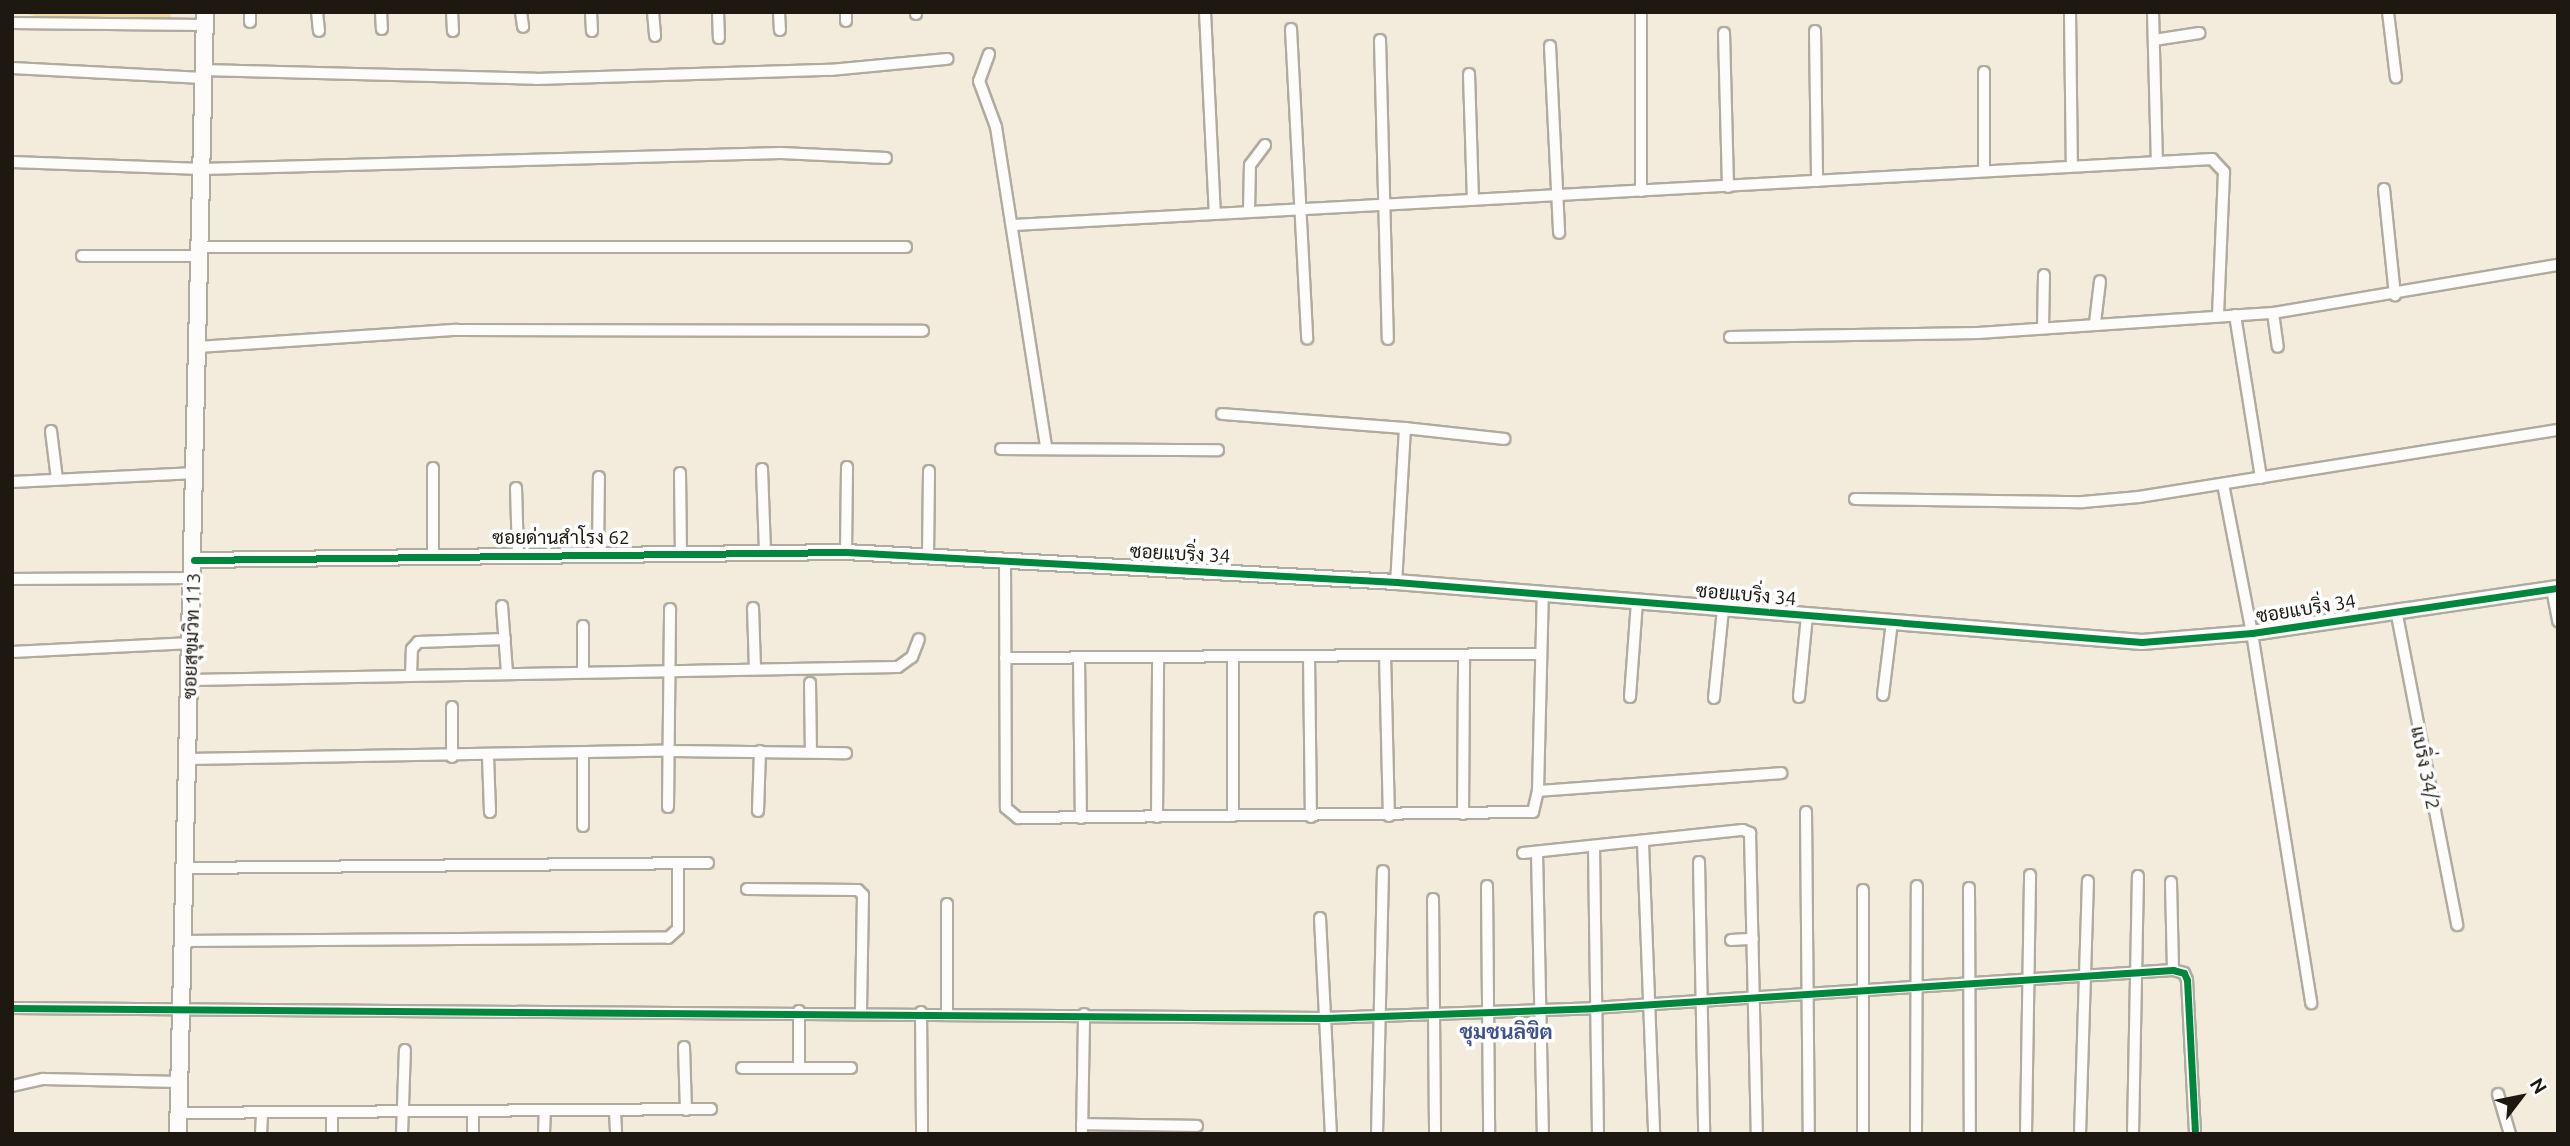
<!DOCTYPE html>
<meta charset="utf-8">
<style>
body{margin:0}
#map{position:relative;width:2570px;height:1146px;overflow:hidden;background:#f3ecdd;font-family:Ubuntu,Sarabun,sans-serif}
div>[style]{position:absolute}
.water>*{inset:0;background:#f1da9f}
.roads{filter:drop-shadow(2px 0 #b0ab9f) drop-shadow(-2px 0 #b0ab9f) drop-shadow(0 2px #b0ab9f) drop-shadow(0 -2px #b0ab9f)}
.minor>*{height:10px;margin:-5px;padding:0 5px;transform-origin:5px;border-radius:5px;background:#fdfcfa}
.tertiary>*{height:14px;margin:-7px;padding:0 7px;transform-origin:7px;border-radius:7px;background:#fdfcfa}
.secondary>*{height:16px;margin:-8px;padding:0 8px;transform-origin:8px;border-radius:8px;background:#fdfcfa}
.cycleway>*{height:7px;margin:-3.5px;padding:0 3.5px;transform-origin:3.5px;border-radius:3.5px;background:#00873e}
span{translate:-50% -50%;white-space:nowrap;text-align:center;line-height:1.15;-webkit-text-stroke:7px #fefefe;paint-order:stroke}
.street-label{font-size:19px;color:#1d1910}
.neighbourhood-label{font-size:21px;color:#3f528e;font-weight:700}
.frame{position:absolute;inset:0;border:14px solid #1d1910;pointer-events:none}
.north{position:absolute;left:2486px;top:1062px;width:70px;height:70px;-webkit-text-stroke:5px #fefefe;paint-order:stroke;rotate:58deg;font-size:19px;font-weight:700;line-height:28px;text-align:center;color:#1d1910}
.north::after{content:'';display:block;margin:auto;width:24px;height:32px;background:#1d1910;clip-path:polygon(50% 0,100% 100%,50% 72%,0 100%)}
</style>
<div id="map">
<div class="water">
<div style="clip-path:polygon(19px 12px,172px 12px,170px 19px,40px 17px)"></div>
</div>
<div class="roads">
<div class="minor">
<div style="left:250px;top:12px;width:10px;rotate:90deg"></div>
<div style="left:317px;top:12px;width:19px;rotate:84deg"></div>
<div style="left:381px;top:12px;width:17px;rotate:87deg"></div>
<div style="left:452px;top:12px;width:19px;rotate:87deg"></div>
<div style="left:521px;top:12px;width:15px;rotate:82deg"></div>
<div style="left:591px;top:12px;width:19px;rotate:87deg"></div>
<div style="left:653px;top:12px;width:24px;rotate:85deg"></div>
<div style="left:718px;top:12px;width:26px;rotate:88deg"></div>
<div style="left:779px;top:12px;width:18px;rotate:87deg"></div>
<div style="left:846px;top:12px;width:9px;rotate:90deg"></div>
<div style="left:916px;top:12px;width:2px;rotate:90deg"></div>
<div style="left:1205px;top:12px;width:202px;rotate:87.2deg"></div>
<div style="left:1641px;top:12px;width:179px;rotate:90deg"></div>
<div style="left:2070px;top:12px;width:154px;rotate:89.3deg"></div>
<div style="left:2153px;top:12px;width:149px;rotate:88.5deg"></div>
<div style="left:2388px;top:12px;width:66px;rotate:83.1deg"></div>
<div style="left:12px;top:23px;width:192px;rotate:0.6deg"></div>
<div style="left:1291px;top:29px;width:310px;rotate:87deg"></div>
<div style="left:1815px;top:31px;width:150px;rotate:89.2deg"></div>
<div style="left:1724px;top:33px;width:154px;rotate:88.5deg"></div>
<div style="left:1380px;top:40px;width:299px;rotate:88.5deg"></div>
<div style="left:2154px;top:40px;width:46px;rotate:-8.8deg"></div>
<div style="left:1550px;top:46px;width:187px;rotate:87.2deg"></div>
<div style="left:989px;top:54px;width:29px;rotate:110deg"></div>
<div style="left:979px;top:81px;width:49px;rotate:69.7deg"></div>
<div style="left:996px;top:127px;width:324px;rotate:81.1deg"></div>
<div style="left:12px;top:68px;width:191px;rotate:3deg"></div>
<div style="left:203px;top:70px;width:333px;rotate:1.5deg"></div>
<div style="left:536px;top:79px;width:294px;rotate:-1.8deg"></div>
<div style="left:830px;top:70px;width:118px;rotate:-5.4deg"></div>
<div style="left:1984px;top:72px;width:98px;rotate:90deg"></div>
<div style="left:1469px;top:74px;width:126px;rotate:88.2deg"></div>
<div style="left:12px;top:162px;width:190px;rotate:2.1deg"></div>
<div style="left:202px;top:169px;width:579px;rotate:-1.58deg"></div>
<div style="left:781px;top:153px;width:105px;rotate:2.7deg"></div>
<div style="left:2384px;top:189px;width:107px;rotate:84.1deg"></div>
<div style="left:1249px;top:211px;width:46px;rotate:-88.8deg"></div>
<div style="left:1250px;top:165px;width:25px;rotate:-53deg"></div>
<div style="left:1014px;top:225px;width:1200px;rotate:-3.15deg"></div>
<div style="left:2212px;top:159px;width:18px;rotate:47deg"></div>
<div style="left:2224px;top:172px;width:144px;rotate:92.4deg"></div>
<div style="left:200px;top:247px;width:706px"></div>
<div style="left:82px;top:256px;width:118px"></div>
<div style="left:2273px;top:313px;width:34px;rotate:82deg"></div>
<div style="left:2235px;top:315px;width:165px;rotate:80.9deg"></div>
<div style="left:2095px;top:323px;width:42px;rotate:-83.2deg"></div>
<div style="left:2043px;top:327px;width:52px;rotate:-88.9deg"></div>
<div style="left:1730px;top:337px;width:248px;rotate:-0.9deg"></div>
<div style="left:1978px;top:333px;width:296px;rotate:-3.9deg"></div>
<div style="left:2273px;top:313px;width:289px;rotate:-9.6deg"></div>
<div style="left:198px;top:347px;width:259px;rotate:-3.8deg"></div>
<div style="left:456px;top:330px;width:467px;rotate:0.1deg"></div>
<div style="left:1222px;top:414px;width:184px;rotate:4.4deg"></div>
<div style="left:1405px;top:428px;width:154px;rotate:93.3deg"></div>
<div style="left:1405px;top:428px;width:100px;rotate:6.3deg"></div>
<div style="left:51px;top:431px;width:48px;rotate:82.9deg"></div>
<div style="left:1001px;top:449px;width:217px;rotate:0.3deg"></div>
<div style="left:433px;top:468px;width:87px;rotate:90deg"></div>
<div style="left:762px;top:469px;width:83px;rotate:87.9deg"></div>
<div style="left:680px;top:473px;width:80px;rotate:89.3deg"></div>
<div style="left:12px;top:482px;width:184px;rotate:-2.8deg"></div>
<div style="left:2223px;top:484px;width:152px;rotate:79deg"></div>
<div style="left:2252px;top:633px;width:375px;rotate:80.9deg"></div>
<div style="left:516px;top:488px;width:66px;rotate:88.3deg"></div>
<div style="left:1855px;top:499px;width:228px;rotate:0.8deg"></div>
<div style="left:2083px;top:502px;width:56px;rotate:-5.1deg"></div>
<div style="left:2139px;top:497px;width:424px;rotate:-9.1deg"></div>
<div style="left:846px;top:552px;width:85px;rotate:-89.3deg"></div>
<div style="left:598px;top:554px;width:77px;rotate:-89.3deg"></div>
<div style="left:928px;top:556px;width:85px;rotate:-89.3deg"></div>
<div style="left:1005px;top:560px;width:248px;rotate:89.8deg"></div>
<div style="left:1006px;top:808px;width:16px;rotate:40deg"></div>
<div style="left:1018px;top:818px;width:515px;rotate:-0.67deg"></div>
<div style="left:1533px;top:812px;width:22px;rotate:-77deg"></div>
<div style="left:1538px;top:791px;width:198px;rotate:-88.6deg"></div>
<div style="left:12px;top:579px;width:182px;rotate:-0.3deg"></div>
<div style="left:2552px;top:589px;width:33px;rotate:79deg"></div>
<div style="left:502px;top:606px;width:67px;rotate:85.7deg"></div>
<div style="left:753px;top:608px;width:61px;rotate:88.1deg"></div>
<div style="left:2396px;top:610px;width:321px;rotate:79deg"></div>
<div style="left:12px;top:652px;width:180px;rotate:-2.9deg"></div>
<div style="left:1385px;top:655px;width:161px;rotate:88.6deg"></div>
<div style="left:1309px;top:656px;width:161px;rotate:89.3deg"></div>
<div style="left:1005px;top:658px;width:535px;rotate:-0.43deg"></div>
<div style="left:1079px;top:659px;width:159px;rotate:89.3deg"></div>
<div style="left:583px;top:670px;width:44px;rotate:-90deg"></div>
<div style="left:411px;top:675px;width:26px;rotate:-88deg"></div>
<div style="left:412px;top:649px;width:9px;rotate:-49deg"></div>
<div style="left:418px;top:642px;width:87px;rotate:-2deg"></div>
<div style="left:191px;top:680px;width:707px;rotate:-1.05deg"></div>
<div style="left:898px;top:667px;width:17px;rotate:-36deg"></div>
<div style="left:912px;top:657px;width:19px;rotate:-69deg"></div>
<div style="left:810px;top:683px;width:69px;rotate:89.2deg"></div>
<div style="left:1883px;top:695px;width:74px;rotate:-83deg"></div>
<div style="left:1630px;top:697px;width:95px;rotate:-85.8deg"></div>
<div style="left:1799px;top:697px;width:81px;rotate:-84.4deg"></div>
<div style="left:1714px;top:698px;width:89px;rotate:-84.2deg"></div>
<div style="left:583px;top:755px;width:71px;rotate:90deg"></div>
<div style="left:452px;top:757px;width:50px;rotate:-90deg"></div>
<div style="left:488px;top:757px;width:55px;rotate:87.9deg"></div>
<div style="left:188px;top:759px;width:482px;rotate:-1deg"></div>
<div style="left:670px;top:751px;width:176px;rotate:0.7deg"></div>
<div style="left:1538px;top:791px;width:244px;rotate:-4.2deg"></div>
<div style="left:668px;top:807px;width:198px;rotate:-89.4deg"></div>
<div style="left:758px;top:811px;width:60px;rotate:-88.1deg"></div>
<div style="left:1806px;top:812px;width:322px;rotate:89.5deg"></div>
<div style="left:1463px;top:814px;width:159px;rotate:-89.6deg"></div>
<div style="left:1233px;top:816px;width:160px;rotate:-90deg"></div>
<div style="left:1157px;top:817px;width:160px;rotate:-89.6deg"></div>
<div style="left:1643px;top:843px;width:291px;rotate:87.8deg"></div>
<div style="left:1594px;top:847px;width:287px;rotate:89.2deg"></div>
<div style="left:1537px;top:852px;width:282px;rotate:88.8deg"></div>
<div style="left:1523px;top:853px;width:221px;rotate:-6deg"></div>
<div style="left:1743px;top:830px;width:8px;rotate:23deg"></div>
<div style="left:1750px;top:833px;width:301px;rotate:88.7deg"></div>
<div style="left:1699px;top:862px;width:272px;rotate:88.9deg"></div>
<div style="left:185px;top:868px;width:523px;rotate:-0.55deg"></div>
<div style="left:2171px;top:882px;width:88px;rotate:88.7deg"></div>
<div style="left:1487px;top:886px;width:248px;rotate:89.5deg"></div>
<div style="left:1969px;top:888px;width:246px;rotate:89.8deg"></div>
<div style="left:747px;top:889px;width:111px;rotate:0.5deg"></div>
<div style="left:858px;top:890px;width:7px;rotate:45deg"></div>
<div style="left:863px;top:895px;width:116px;rotate:91deg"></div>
<div style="left:1433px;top:899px;width:235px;rotate:89.5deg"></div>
<div style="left:1320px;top:918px;width:216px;rotate:87.1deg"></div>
<div style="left:1731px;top:940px;width:22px;rotate:-3deg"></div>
<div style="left:182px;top:941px;width:486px;rotate:-0.4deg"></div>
<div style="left:668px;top:938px;width:13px;rotate:-42deg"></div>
<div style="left:678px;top:929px;width:66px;rotate:-90deg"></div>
<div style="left:12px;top:1008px;width:1313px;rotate:0.44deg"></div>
<div style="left:1325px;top:1018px;width:268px;rotate:-2.1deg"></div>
<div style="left:1593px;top:1008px;width:581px;rotate:-3.75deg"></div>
<div style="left:2173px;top:970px;width:11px;rotate:15deg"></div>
<div style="left:2184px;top:973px;width:8px;rotate:67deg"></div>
<div style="left:2187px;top:980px;width:154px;rotate:87deg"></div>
<div style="left:921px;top:1012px;width:122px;rotate:89.5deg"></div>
<div style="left:947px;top:1013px;width:109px;rotate:-90deg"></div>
<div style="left:684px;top:1047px;width:63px;rotate:88.2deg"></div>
<div style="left:742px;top:1068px;width:109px"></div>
<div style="left:799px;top:1068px;width:57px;rotate:-90deg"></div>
<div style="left:12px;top:1086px;width:32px;rotate:-13deg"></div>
<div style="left:43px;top:1079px;width:137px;rotate:1.3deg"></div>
<div style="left:2498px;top:1094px;width:42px;rotate:73.3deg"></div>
<div style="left:615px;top:1112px;width:22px;rotate:87deg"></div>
<div style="left:178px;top:1113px;width:533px;rotate:-0.43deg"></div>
<div style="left:1082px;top:1124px;width:115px;rotate:1deg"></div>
<div style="left:261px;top:1134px;width:21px;rotate:-87deg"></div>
<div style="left:332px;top:1134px;width:22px;rotate:-90deg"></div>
<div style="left:402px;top:1134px;width:84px;rotate:-88deg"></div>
<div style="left:473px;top:1134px;width:22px;rotate:-90deg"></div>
<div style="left:544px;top:1134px;width:23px;rotate:-88deg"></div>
<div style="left:1082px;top:1134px;width:120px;rotate:-89deg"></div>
<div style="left:1377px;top:1134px;width:263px;rotate:-88.7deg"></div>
<div style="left:1863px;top:1134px;width:244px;rotate:-90deg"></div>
<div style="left:1916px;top:1134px;width:248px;rotate:-89.8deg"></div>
<div style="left:2026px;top:1134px;width:259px;rotate:-89.1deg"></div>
<div style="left:2080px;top:1134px;width:253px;rotate:-88.2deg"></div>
<div style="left:2133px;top:1134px;width:258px;rotate:-88.9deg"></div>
</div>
<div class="tertiary">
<div style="left:194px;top:560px;width:652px;rotate:-0.7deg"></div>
<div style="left:846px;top:552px;width:551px;rotate:3.12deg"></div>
<div style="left:1396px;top:582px;width:748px;rotate:4.6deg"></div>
<div style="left:2142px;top:642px;width:110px;rotate:-4.7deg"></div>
<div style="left:2252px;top:633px;width:309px;rotate:-8.4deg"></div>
</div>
<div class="secondary">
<div style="left:178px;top:1134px;width:1122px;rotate:-88.62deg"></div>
</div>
</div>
<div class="cycleway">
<div style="left:194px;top:560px;width:652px;rotate:-0.7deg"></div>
<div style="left:846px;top:552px;width:551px;rotate:3.12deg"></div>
<div style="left:1396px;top:582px;width:748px;rotate:4.6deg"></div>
<div style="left:2142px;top:642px;width:110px;rotate:-4.7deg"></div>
<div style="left:2252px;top:633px;width:309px;rotate:-8.4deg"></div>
<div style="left:12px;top:1008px;width:1313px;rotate:0.44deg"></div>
<div style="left:1325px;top:1018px;width:268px;rotate:-2.1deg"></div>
<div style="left:1593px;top:1008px;width:581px;rotate:-3.75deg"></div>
<div style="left:2173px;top:970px;width:11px;rotate:15deg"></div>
<div style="left:2184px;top:973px;width:8px;rotate:67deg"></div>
<div style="left:2187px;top:980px;width:154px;rotate:87deg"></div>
</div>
<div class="street-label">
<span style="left:561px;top:538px">ซอยด่านสำโรง 62</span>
<span style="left:1180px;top:554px;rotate:3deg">ซอยแบริ่ง 34</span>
<span style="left:1746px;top:595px;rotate:5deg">ซอยแบริ่ง 34</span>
<span style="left:2306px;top:609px;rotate:-9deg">ซอยแบริ่ง 34</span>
<span style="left:192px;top:636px;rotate:-88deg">ซอยสุขุมวิท 113</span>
<span style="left:2425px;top:768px;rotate:79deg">แบริ่ง 34/2</span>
</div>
<div class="neighbourhood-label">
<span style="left:1506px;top:1031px">ชุมชนลิขิต</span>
</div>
<div class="frame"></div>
<div class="north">N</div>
</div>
